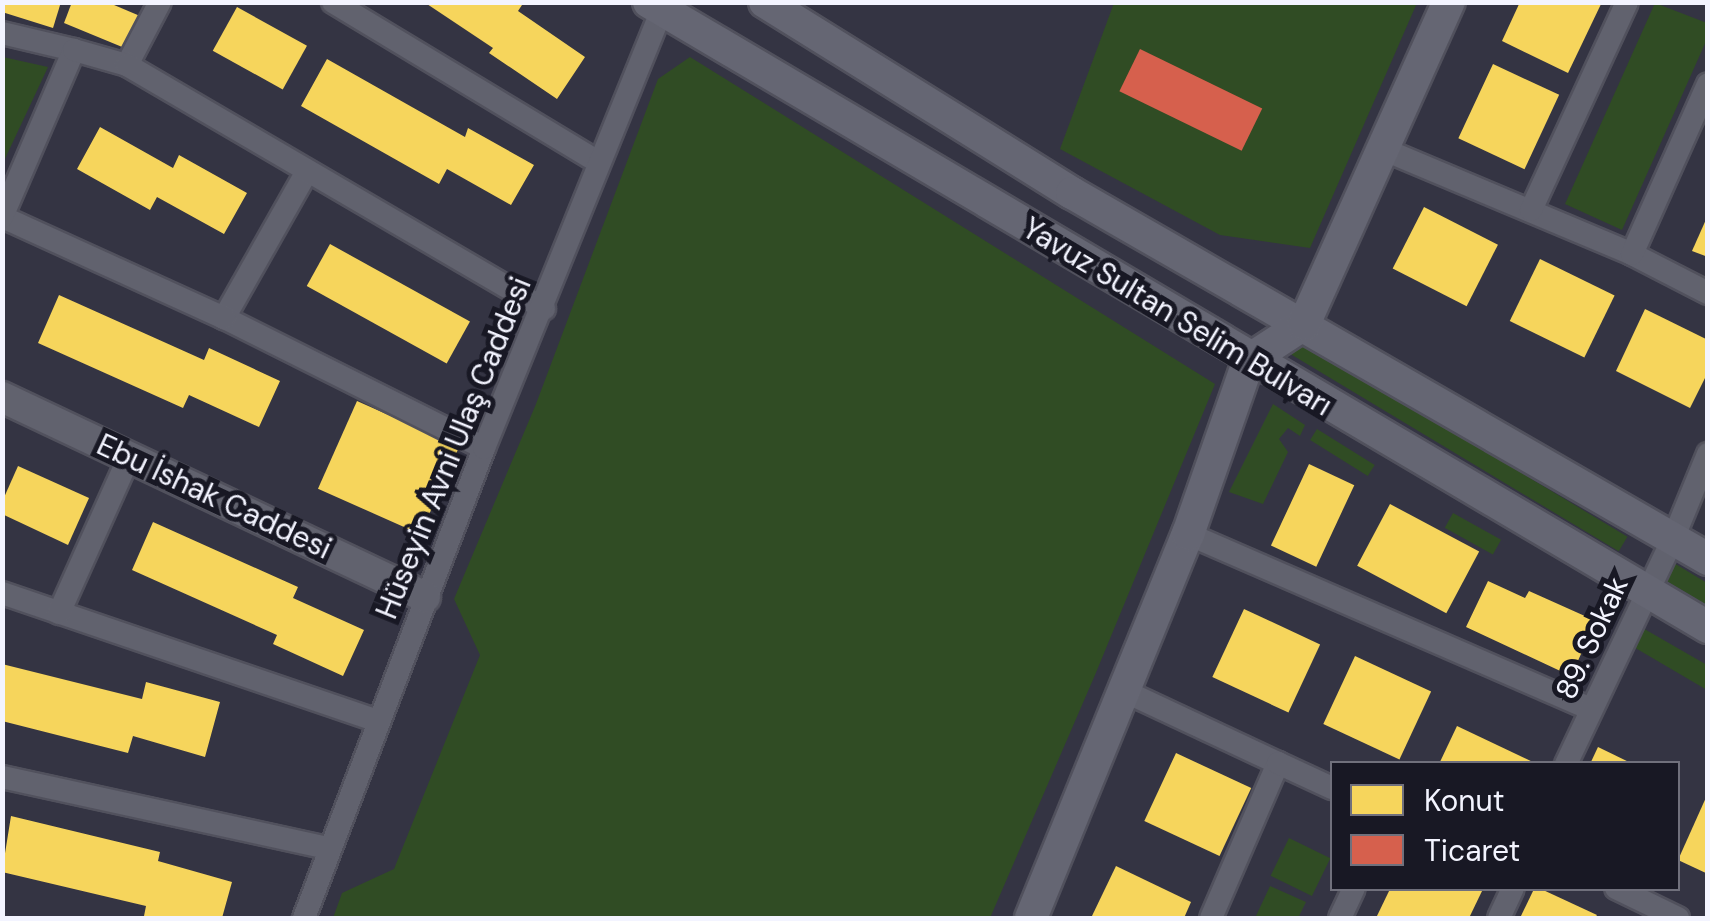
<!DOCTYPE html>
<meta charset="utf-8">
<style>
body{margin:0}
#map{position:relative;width:1710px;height:921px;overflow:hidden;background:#343443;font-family:"DM Sans",sans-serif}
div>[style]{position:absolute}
.green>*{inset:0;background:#304c24;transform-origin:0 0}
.homes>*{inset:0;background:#f6d55c;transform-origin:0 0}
.shops>*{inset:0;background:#d6604d;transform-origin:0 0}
.roads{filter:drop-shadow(2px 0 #51515d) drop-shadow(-2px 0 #51515d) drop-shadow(0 2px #51515d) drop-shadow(0 -2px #51515d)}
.minor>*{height:22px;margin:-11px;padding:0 11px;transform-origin:11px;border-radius:11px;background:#61626e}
.tertiary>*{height:30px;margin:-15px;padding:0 15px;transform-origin:15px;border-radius:15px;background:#61626e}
.secondary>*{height:32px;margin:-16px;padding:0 16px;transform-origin:16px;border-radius:16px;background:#656673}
span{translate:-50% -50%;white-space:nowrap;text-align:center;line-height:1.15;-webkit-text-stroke:10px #181824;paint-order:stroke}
.street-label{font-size:30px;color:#f3f4ff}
.frame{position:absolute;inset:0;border:5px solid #f3f4ff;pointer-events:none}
.legend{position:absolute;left:1330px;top:761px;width:350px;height:130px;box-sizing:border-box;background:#181824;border:2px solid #70707c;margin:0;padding:12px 18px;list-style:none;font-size:30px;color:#f3f4ff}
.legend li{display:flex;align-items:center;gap:20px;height:50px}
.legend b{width:50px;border:2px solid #70707c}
</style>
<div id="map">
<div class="green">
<div style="clip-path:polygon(1114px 3px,1417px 3px,1310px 248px,1220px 235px,1060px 149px)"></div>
<div style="clip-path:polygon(1655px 3px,1707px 23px,1707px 39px,1622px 230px,1565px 204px)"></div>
<div style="clip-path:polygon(3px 57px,48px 67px,3px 163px,2px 57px)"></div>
<div style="clip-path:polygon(690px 57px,1215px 384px,1095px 675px,990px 918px,333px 918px,342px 893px,394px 869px,480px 655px,454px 599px,536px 404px,658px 79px)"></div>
<div style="left:1300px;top:340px;width:382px;height:17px;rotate:31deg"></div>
<div style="clip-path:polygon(1273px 404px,1305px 425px,1300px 436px,1288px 428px,1279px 439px,1288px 452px,1263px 504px,1229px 492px)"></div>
<div style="left:1317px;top:429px;width:68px;height:13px;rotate:32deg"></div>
<div style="left:1453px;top:513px;width:55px;height:17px;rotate:29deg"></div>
<div style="clip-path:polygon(1659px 554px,1707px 583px,1707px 605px,1649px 571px)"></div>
<div style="clip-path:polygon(1627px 619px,1707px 665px,1707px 690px,1620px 639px)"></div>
<div style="left:1289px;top:838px;width:46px;height:42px;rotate:26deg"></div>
<div style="clip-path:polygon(1270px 886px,1306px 902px,1298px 918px,1255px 918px)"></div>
</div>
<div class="homes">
<div style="clip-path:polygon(2px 2px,61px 2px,53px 28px,2px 12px)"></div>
<div style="clip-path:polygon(72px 2px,107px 2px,140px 16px,127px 49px,64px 23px)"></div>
<div style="clip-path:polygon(424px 2px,518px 2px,522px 5px,518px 11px,585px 57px,557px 99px,489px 53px,493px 48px)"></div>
<div style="clip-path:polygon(1520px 2px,1602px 2px,1568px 73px,1502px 41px)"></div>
<div style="left:237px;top:7px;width:80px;height:50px;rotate:29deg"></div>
<div style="clip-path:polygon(327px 59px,465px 137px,468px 128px,534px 165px,511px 205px,447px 169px,439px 184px,301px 106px)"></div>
<div style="left:1493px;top:64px;width:73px;height:82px;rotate:25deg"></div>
<div style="clip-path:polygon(100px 127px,173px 168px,179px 155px,247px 193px,224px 234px,157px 197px,150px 210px,77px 169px)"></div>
<div style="left:1424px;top:207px;width:83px;height:69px;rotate:27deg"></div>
<div style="clip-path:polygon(1708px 215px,1708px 257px,1692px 251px)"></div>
<div style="left:330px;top:244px;width:160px;height:48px;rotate:29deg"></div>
<div style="left:1540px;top:259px;width:83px;height:69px;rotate:26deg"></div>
<div style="clip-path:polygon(59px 295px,204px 360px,209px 348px,280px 381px,259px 427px,189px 395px,183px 408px,38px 343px)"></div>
<div style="clip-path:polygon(1645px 309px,1708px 340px,1708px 372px,1690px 408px,1616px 371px)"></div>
<div style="left:357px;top:401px;width:112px;height:96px;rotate:24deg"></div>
<div style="left:1309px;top:464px;width:50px;height:90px;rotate:25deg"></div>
<div style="clip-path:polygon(18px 466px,89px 498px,68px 545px,2px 514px,2px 502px)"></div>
<div style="left:1390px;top:504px;width:101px;height:70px;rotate:28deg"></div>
<div style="clip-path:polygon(153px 522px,298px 587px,293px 598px,364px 630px,343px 676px,273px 644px,277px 635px,132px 570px)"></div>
<div style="clip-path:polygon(1488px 581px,1525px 598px,1529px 591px,1596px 621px,1571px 676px,1466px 627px)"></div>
<div style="left:1244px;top:609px;width:84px;height:75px;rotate:25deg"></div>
<div style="left:1355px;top:656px;width:84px;height:75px;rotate:25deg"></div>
<div style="clip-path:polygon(2px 664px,142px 699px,146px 682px,220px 702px,205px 757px,133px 736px,128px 753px,2px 721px)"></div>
<div style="clip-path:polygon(1457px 726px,1537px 764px,1439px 764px)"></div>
<div style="clip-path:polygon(1598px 747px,1633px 764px,1590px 764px)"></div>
<div style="left:1176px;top:753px;width:83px;height:75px;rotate:25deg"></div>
<div style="clip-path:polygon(1708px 793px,1708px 874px,1678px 860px)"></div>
<div style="clip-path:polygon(11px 816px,160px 852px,158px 861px,232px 882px,222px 918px,154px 918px,144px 916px,146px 906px,2px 872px)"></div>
<div style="clip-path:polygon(1116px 866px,1191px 902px,1184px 918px,1091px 918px)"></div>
<div style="clip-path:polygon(1390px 889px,1483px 889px,1469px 918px,1376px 918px)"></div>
<div style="clip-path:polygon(1534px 889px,1541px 889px,1597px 915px,1595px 918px,1520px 918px)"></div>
</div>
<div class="shops">
<div style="left:1140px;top:49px;width:136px;height:47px;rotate:26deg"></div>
</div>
<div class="roads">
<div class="minor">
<div style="left:333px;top:2px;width:310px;rotate:31.1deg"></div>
<div style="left:2px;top:33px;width:74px;rotate:13.3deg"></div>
<div style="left:127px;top:65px;width:71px;rotate:-62.4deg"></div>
<div style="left:1385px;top:150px;width:268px;rotate:22.8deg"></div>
<div style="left:1632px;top:254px;width:85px;rotate:27.2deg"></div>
<div style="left:1531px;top:210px;width:229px;rotate:-65.2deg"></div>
<div style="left:1632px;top:254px;width:186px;rotate:-65.9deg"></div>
<div style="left:224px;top:318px;width:169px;rotate:-60.5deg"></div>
<div style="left:484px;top:448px;width:291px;rotate:-153.4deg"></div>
<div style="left:224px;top:318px;width:244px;rotate:-155.5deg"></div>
<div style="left:2px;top:217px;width:182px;rotate:-66.7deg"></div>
<div style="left:74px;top:50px;width:55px;rotate:15.8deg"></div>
<div style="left:127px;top:65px;width:483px;rotate:30.3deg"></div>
<div style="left:1188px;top:534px;width:439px;rotate:23.5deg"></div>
<div style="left:2px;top:593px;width:398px;rotate:18.8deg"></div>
<div style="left:59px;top:613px;width:171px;rotate:-65.8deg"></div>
<div style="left:1124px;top:691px;width:170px;rotate:25.1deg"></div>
<div style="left:1566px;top:764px;width:249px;rotate:-64.6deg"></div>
<div style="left:1673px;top:539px;width:92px;rotate:-67.6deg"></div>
<div style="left:2px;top:777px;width:335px;rotate:12.3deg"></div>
<div style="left:1616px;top:888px;width:69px;rotate:25.8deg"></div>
<div style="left:304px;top:918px;width:503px;rotate:-69.04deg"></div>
<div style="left:484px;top:448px;width:481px;rotate:-67.9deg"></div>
<div style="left:1211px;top:918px;width:169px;rotate:-66.6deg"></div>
<div style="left:1278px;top:763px;width:60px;rotate:24.8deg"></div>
<div style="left:1340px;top:918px;width:33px;rotate:-65deg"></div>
<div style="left:1499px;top:918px;width:33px;rotate:-65deg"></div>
</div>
<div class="tertiary">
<div style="left:2px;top:397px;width:468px;rotate:25.3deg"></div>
</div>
<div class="secondary">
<div style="left:649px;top:2px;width:1230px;rotate:30.55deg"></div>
<div style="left:765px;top:2px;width:362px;rotate:31.9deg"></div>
<div style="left:1072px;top:193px;width:734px;rotate:29.92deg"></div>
<div style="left:1031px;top:918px;width:415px;rotate:-67.8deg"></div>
<div style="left:1188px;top:534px;width:184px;rotate:-70.7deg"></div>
<div style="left:1249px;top:360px;width:66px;rotate:-33.2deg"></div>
<div style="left:1304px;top:324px;width:353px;rotate:-65.8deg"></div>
</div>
</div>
<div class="street-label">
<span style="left:1177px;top:317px;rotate:31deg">Yavuz Sultan Selim Bulvarı</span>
<span style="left:454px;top:448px;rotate:-68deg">Hüseyin Avni Ulaş Caddesi</span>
<span style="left:214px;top:497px;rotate:25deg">Ebu İshak Caddesi</span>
<span style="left:1592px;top:638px;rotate:-65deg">89. Sokak</span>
</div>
<div class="frame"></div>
<ul class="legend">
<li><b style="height:28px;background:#f6d55c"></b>Konut</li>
<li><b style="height:28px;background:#d6604d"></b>Ticaret</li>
</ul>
</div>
